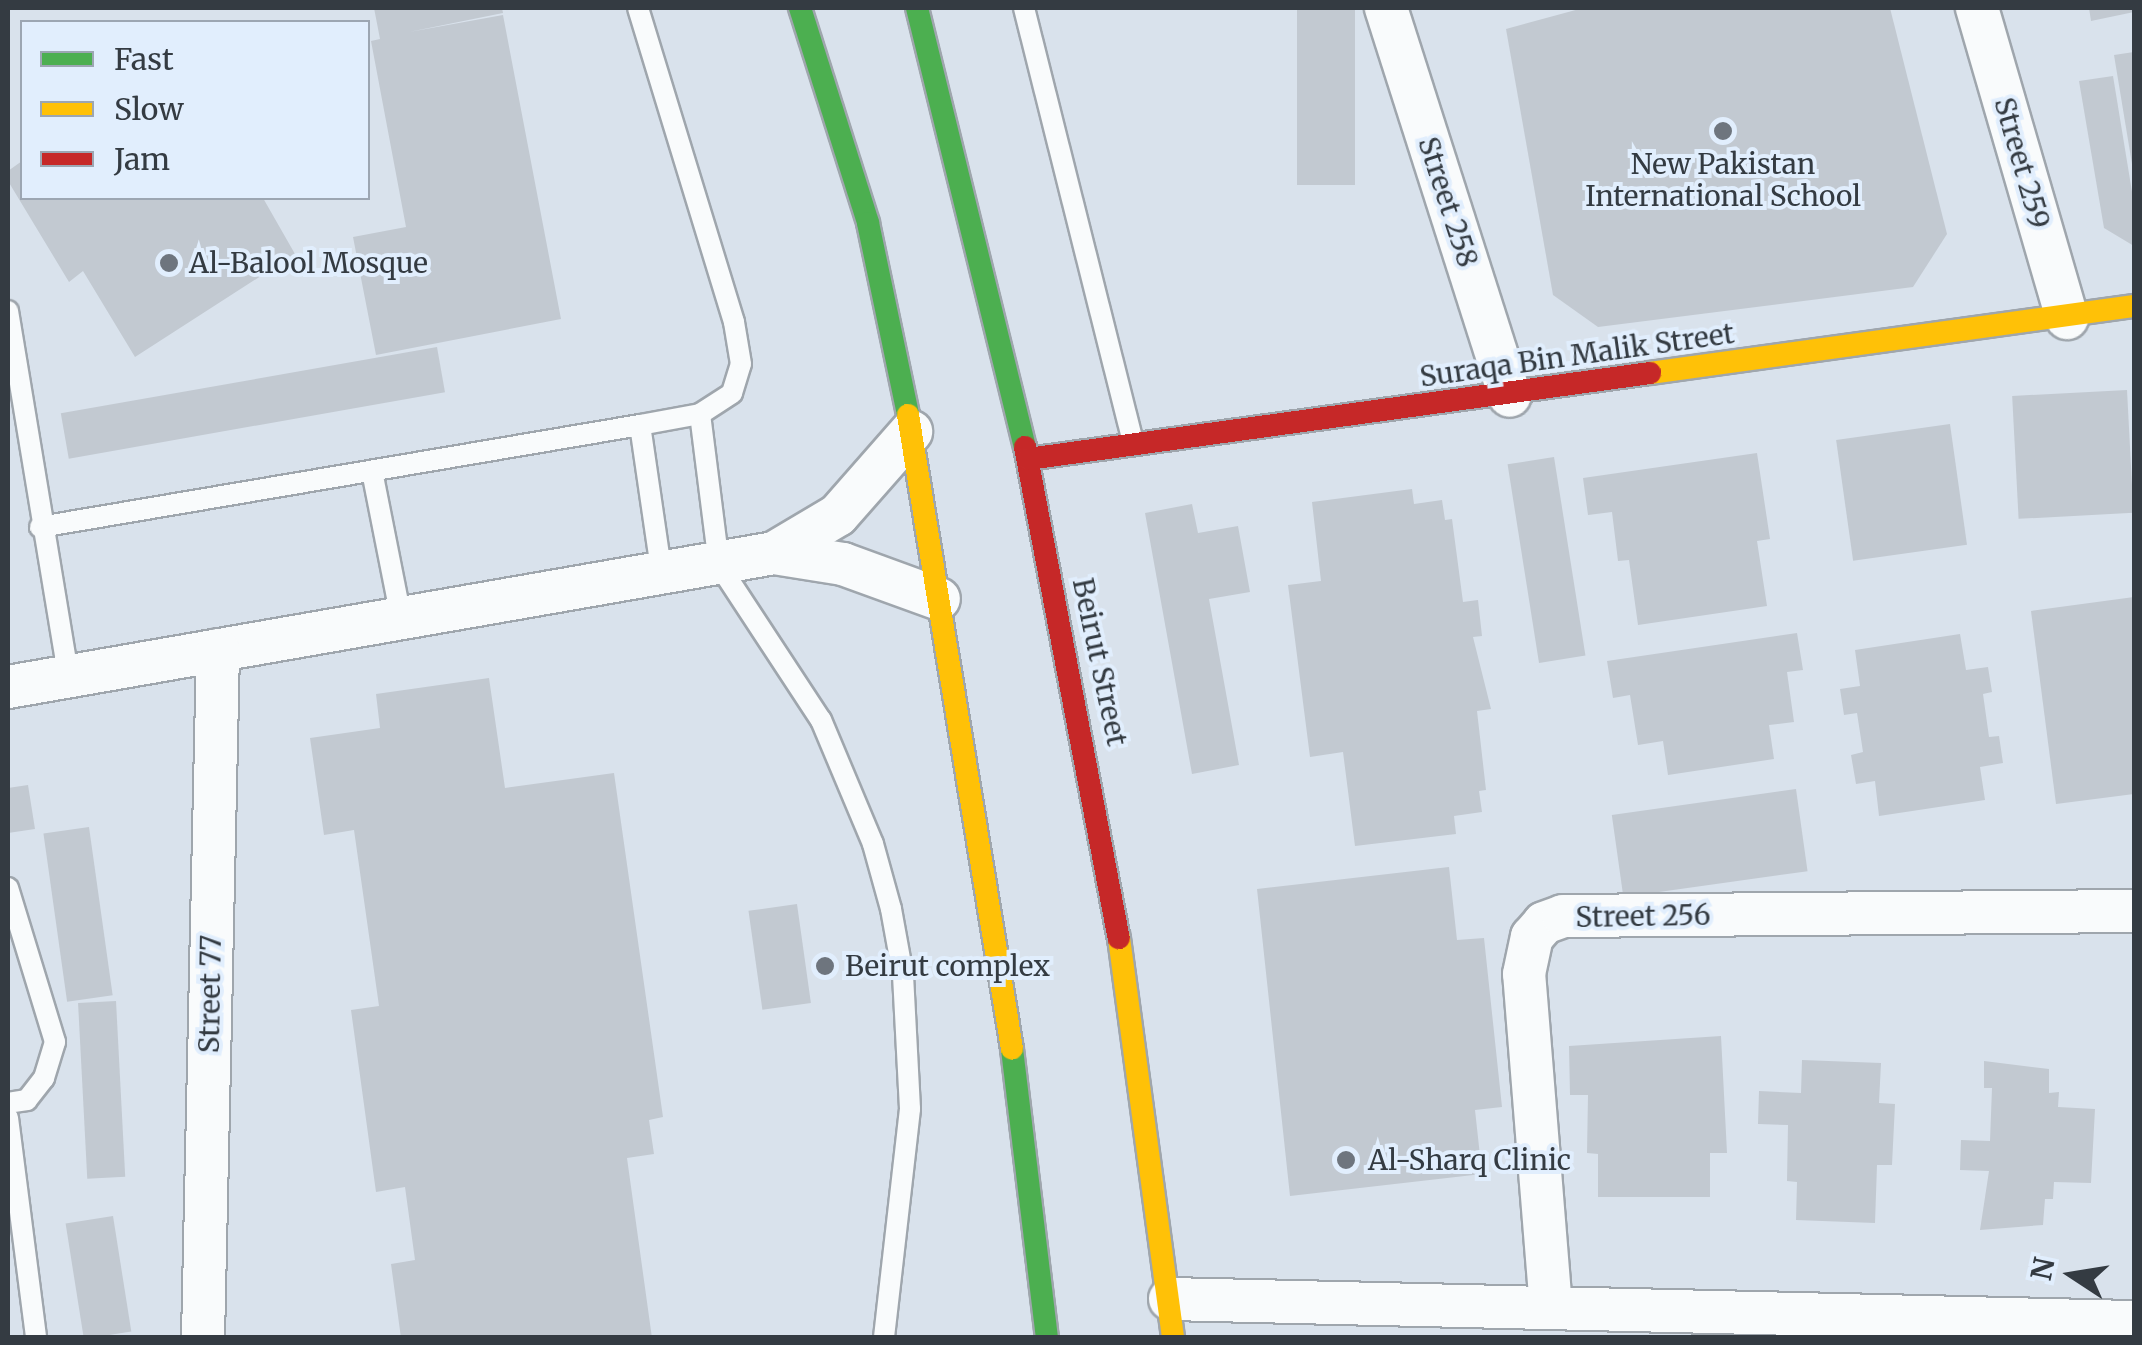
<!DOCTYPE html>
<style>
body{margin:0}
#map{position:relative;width:2142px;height:1345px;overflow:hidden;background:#d9e2ec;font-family:Merriweather,serif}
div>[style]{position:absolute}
.building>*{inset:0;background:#c2c9d1;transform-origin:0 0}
.roads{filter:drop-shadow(2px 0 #9fa6ad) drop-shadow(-2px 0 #9fa6ad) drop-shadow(0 2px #9fa6ad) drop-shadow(0 -2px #9fa6ad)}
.lane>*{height:20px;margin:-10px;padding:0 10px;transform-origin:10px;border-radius:10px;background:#f9fbfc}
.street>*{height:42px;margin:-21px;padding:0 21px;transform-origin:21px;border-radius:21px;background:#f9fbfc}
.fast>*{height:22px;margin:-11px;padding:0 11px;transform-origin:11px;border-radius:11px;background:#4caf50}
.slow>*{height:22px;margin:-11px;padding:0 11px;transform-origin:11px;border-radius:11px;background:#ffc107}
.jam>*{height:22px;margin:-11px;padding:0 11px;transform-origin:11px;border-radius:11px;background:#c62828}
.dots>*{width:28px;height:28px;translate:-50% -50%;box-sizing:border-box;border:5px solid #e1eefd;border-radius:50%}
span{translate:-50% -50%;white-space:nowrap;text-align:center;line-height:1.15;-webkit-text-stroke:8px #e1eefd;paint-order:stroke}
.street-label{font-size:28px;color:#343b42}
.poi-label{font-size:28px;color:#343b42}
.left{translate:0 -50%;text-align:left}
.frame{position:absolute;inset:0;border:10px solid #343b42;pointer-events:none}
.legend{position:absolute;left:20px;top:20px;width:350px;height:180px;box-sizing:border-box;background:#e1eefd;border:2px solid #9ca6b2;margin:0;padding:12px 18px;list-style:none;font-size:30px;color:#343b42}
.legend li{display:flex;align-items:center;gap:20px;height:50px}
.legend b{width:50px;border:2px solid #9ca6b2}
.north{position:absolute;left:2022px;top:1225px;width:100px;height:100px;-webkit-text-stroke:8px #e1eefd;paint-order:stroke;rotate:282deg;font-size:28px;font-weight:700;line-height:40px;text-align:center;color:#343b42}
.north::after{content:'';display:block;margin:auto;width:35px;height:45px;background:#343b42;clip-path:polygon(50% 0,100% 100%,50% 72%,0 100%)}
</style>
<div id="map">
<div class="building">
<div style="clip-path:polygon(374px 8px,502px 8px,503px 13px,409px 32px,503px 15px,561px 319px,376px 355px,353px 237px,406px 227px,371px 41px,380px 39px)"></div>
<div style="left:1297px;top:8px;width:58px;height:177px"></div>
<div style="clip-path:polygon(1583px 8px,1890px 8px,1947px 234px,1913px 287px,1598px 327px,1553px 295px,1506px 29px)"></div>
<div style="clip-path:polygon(2089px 8px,2134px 8px,2134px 12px,2091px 21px)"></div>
<div style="clip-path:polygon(2134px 52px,2134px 164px,2132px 164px,2114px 55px)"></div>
<div style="clip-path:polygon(2113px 76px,2134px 204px,2134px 246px,2104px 228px,2079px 81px)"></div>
<div style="clip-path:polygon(22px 161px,22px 198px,263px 198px,295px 254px,135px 357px,83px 271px,69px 282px,8px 181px,8px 171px)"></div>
<div style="left:437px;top:347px;width:46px;height:382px;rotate:80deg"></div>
<div style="left:2127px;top:390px;width:123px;height:115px;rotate:87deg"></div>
<div style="left:1950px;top:424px;width:122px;height:115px;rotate:82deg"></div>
<div style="clip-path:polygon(1757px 453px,1770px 539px,1757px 541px,1767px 606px,1638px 625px,1629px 560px,1618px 561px,1612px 512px,1588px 515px,1583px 478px)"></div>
<div style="left:1554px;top:457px;width:201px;height:47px;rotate:81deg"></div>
<div style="clip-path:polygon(1412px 489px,1414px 504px,1442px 500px,1445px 520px,1452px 519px,1463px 602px,1478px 600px,1482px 636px,1473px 637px,1491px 709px,1477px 711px,1486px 790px,1479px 791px,1482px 812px,1454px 816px,1456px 834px,1355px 846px,1343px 752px,1310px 757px,1288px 585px,1321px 581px,1312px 502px)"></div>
<div style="clip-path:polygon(1192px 504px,1198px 533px,1238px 526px,1250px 592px,1209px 599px,1239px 765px,1192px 774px,1145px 513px)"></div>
<div style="clip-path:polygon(2134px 597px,2134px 794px,2056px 804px,2031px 611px)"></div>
<div style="clip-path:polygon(1797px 633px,1803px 670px,1787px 672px,1794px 722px,1769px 725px,1774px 759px,1668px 775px,1663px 741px,1638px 745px,1630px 695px,1613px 698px,1607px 661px)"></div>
<div style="clip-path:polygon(1960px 634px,1966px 670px,1988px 667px,1992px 692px,1983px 694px,1989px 737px,1999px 736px,2003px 763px,1980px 767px,1985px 800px,1879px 816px,1875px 781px,1856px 784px,1851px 755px,1863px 752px,1857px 713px,1844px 715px,1840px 689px,1860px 686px,1855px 650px)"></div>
<div style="clip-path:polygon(489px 678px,505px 788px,614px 773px,663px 1117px,649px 1120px,654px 1154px,627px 1158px,652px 1338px,401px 1338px,391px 1264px,415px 1260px,405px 1187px,376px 1192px,351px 1010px,379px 1006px,354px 830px,324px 835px,310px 738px,380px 728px,376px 694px)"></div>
<div style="clip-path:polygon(28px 785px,35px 829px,8px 833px,8px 788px)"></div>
<div style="left:1796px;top:789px;width:83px;height:186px;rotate:82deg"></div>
<div style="left:89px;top:827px;width:170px;height:46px;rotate:82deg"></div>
<div style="clip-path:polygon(1449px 867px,1457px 940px,1484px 938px,1502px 1107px,1475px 1110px,1482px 1174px,1290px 1196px,1257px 889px)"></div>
<div style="left:797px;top:904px;width:100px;height:49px;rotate:82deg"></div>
<div style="left:116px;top:1001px;width:176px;height:38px;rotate:87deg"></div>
<div style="clip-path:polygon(1721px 1036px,1727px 1153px,1710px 1153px,1710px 1197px,1598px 1197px,1598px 1154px,1587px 1153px,1588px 1095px,1570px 1095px,1569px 1046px)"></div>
<div style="clip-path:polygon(1802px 1060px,1881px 1063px,1879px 1103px,1895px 1104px,1892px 1165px,1877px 1165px,1875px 1223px,1796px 1220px,1797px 1182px,1787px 1181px,1788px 1125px,1758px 1124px,1759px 1091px,1801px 1093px)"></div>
<div style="clip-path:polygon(1984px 1061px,2049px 1069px,2049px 1093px,2059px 1092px,2058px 1107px,2095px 1109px,2091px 1183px,2054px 1182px,2053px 1199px,2045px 1199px,2043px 1225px,1980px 1230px,1989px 1171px,1960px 1170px,1961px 1140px,1990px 1141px,1992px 1088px,1984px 1088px)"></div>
<div style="left:113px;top:1216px;width:117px;height:48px;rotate:81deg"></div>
</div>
<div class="roads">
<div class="lane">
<div style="left:1024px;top:8px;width:447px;rotate:75.9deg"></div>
<div style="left:8px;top:311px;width:368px;rotate:80.6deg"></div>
<div style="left:700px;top:414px;width:152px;rotate:82.8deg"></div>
<div style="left:719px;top:565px;width:186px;rotate:56.7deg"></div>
<div style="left:821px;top:720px;width:134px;rotate:67.2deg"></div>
<div style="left:873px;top:844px;width:67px;rotate:74.5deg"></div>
<div style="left:891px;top:909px;width:67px;rotate:79.7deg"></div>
<div style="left:903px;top:975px;width:134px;rotate:87deg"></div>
<div style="left:910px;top:1109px;width:230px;rotate:96.5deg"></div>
<div style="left:640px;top:425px;width:152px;rotate:81.7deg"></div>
<div style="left:372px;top:471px;width:149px;rotate:78.8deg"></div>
<div style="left:40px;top:527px;width:609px;rotate:-9.65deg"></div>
<div style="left:640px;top:425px;width:61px;rotate:-10.4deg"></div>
<div style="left:700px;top:414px;width:38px;rotate:-33deg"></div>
<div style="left:732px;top:393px;width:30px;rotate:-73deg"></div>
<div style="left:741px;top:364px;width:43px;rotate:-99.5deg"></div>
<div style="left:734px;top:322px;width:328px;rotate:-107deg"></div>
<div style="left:8px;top:888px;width:161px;rotate:73deg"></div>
<div style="left:55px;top:1042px;width:38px;rotate:107deg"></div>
<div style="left:44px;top:1078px;width:28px;rotate:128deg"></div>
<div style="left:27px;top:1100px;width:19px;rotate:171deg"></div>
<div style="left:8px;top:1118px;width:222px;rotate:82.7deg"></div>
</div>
<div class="street">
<div style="left:1386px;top:8px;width:407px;rotate:72.3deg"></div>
<div style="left:1977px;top:8px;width:323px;rotate:73.8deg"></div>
<div style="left:774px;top:553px;width:70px;rotate:9.1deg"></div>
<div style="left:843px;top:564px;width:102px;rotate:20deg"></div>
<div style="left:8px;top:687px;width:778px;rotate:-9.92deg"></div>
<div style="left:774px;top:553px;width:74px;rotate:-30.7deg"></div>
<div style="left:838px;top:515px;width:111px;rotate:-48.7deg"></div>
<div style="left:1170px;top:1299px;width:964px;rotate:1.37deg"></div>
<div style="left:1551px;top:1308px;width:335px;rotate:-94.6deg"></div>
<div style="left:1524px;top:974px;width:38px;rotate:-78deg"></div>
<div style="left:1532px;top:937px;width:18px;rotate:-49deg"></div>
<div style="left:1544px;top:923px;width:20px;rotate:-20deg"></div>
<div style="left:1563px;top:916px;width:571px;rotate:-0.5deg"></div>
<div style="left:203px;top:1338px;width:688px;rotate:-88.75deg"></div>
</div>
<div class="fast">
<div style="left:800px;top:8px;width:225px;rotate:72.4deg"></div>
<div style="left:868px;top:223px;width:196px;rotate:78.2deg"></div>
<div style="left:917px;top:8px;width:452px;rotate:76.2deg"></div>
<div style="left:1012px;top:1049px;width:291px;rotate:83.1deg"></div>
</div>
<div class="slow">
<div style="left:1650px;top:373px;width:489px;rotate:-7.9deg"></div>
<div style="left:908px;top:415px;width:642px;rotate:80.68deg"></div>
<div style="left:1119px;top:938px;width:404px;rotate:82.3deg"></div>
</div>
<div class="jam">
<div style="left:1025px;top:447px;width:500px;rotate:79.2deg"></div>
<div style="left:1028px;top:459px;width:628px;rotate:-7.87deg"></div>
</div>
</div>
<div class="dots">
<div style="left:1723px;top:131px;background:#6e757e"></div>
<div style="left:169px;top:263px;background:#6e757e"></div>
<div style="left:825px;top:966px;background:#6e757e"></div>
<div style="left:1346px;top:1160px;background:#6e757e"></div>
</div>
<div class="street-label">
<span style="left:2022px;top:163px;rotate:74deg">Street 259</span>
<span style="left:1448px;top:202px;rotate:72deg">Street 258</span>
<span style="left:1577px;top:355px;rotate:-8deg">Suraqa Bin Malik Street</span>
<span style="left:1100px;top:662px;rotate:78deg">Beirut Street</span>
<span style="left:1643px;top:916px;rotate:-1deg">Street 256</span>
<span style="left:210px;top:994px;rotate:-89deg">Street 77</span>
</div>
<div class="poi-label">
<span style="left:1723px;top:180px">New Pakistan<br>International School</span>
<span class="left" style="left:189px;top:263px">Al-Balool Mosque</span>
<span class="left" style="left:845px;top:966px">Beirut complex</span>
<span class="left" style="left:1368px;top:1160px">Al-Sharq Clinic</span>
</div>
<div class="frame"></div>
<ul class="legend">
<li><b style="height:12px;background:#4caf50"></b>Fast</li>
<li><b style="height:12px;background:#ffc107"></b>Slow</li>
<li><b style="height:12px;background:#c62828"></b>Jam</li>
</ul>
<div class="north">N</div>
</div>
